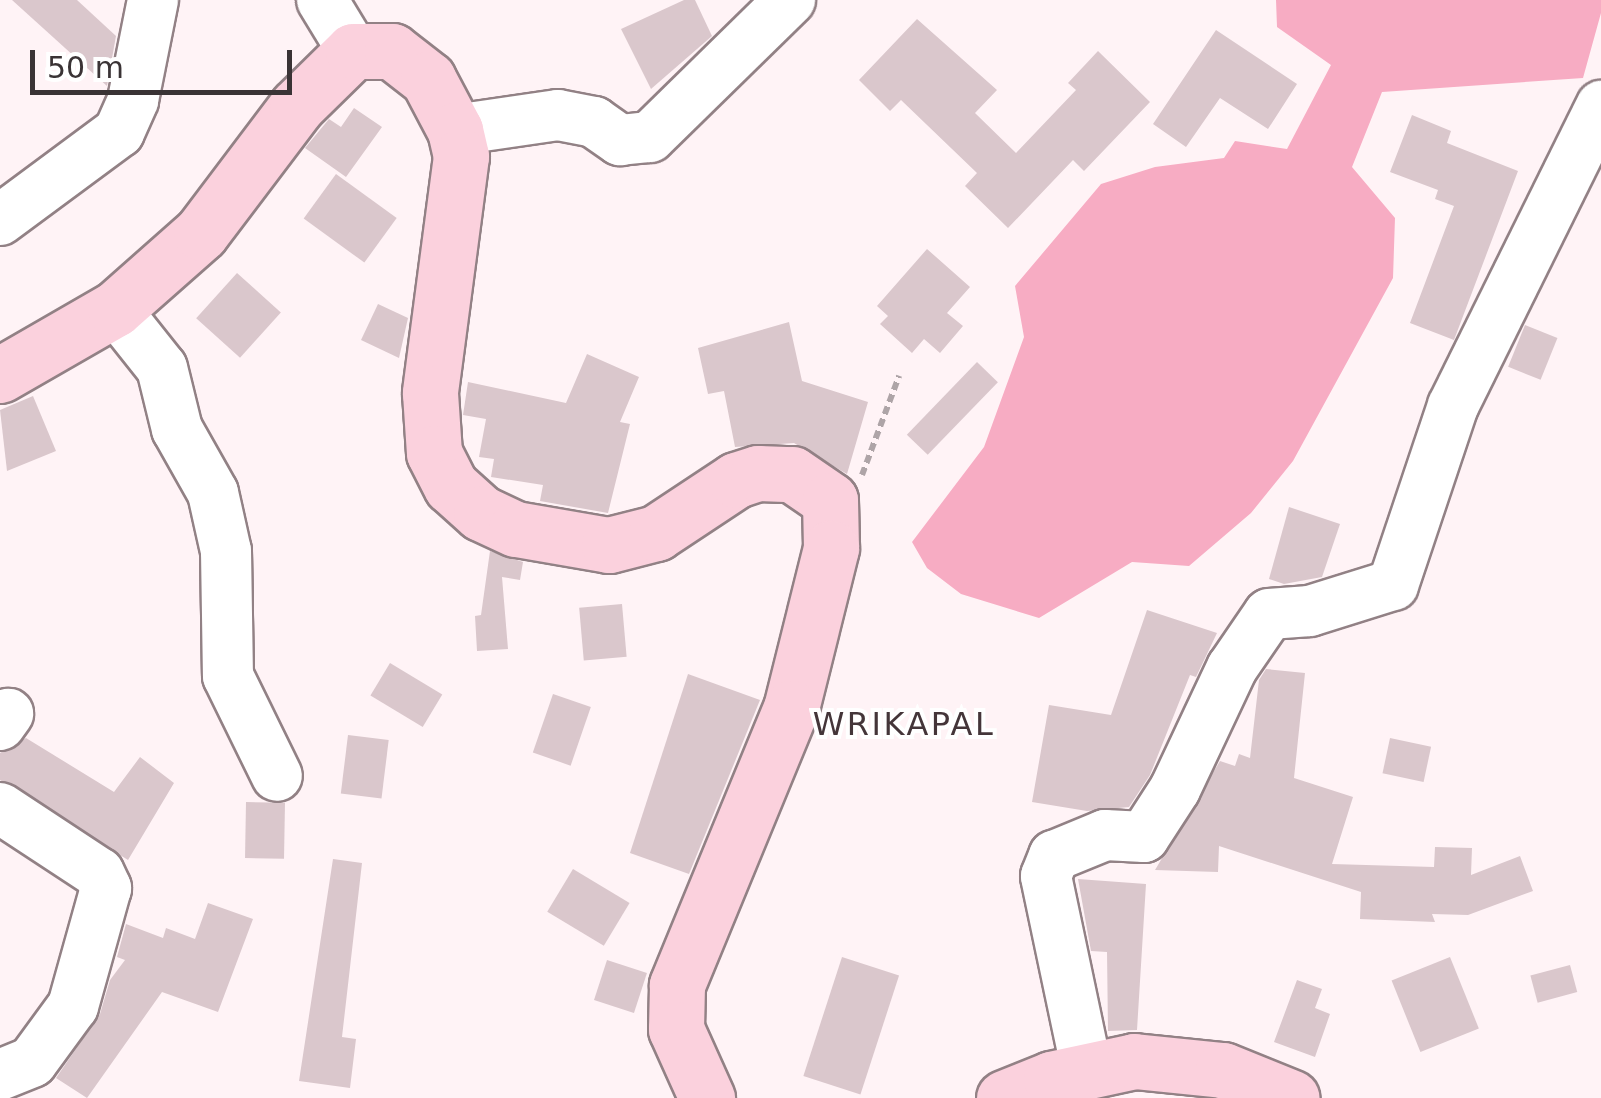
<!DOCTYPE html>
<style>
body{margin:0}
#map{position:relative;width:1601px;height:1098px;overflow:hidden;background:#fff3f6;font-family:"DejaVu Sans",sans-serif}
div>[style]{position:absolute}
.green>*{inset:0;background:#f7acc3}
.building>*{inset:0;background:#dac7cc;transform-origin:0 0}
.path>*{height:6px;margin-top:-3px;transform-origin:0;background:repeating-linear-gradient(90deg,#aea4a7 0 8px,transparent 0 13px)}
.roads{filter:drop-shadow(2px 0 #928185) drop-shadow(-2px 0 #928185) drop-shadow(0 2px #928185) drop-shadow(0 -2px #928185)}
.minor>*{height:50px;margin:-25px;padding:0 25px;transform-origin:25px;border-radius:25px;background:#fff}
.major>*{height:55px;margin:-27.5px;padding:0 27.5px;transform-origin:27.5px;border-radius:27.5px;background:#fbd1dd}
span{translate:-50% -50%;white-space:nowrap;text-align:center;line-height:1.15;-webkit-text-stroke:8px #fff;paint-order:stroke}
.quarter-label{font-size:32px;color:#443539;letter-spacing:2.5px}
.scale{position:absolute;left:30px;top:50px;width:262px;height:45px;box-sizing:border-box;border:5px solid #3a3335;border-top:0;padding-left:12px;font-size:30px;line-height:35px;white-space:nowrap;color:#3a3335;-webkit-text-stroke:8px #fff;paint-order:stroke}
</style>
<div id="map">
<div class="green">
<div style="clip-path:polygon(1276px 0,1601px 0,1601px 13px,1583px 78px,1382px 92px,1352px 167px,1395px 218px,1393px 278px,1293px 461px,1251px 513px,1189px 566px,1132px 562px,1039px 618px,961px 594px,927px 568px,912px 542px,984px 447px,1024px 337px,1015px 286px,1101px 184px,1155px 167px,1224px 158px,1235px 141px,1287px 149px,1331px 65px,1277px 27px)"></div>
</div>
<div class="building">
<div style="clip-path:polygon(12px 0,77px 0,116px 36px,107px 86px)"></div>
<div style="clip-path:polygon(684px 0,695px 0,712px 36px,651px 89px,621px 29px)"></div>
<div style="clip-path:polygon(917px 19px,997px 90px,975px 113px,1016px 153px,1076px 90px,1068px 83px,1098px 51px,1150px 102px,1084px 171px,1073px 160px,1008px 228px,965px 186px,977px 173px,901px 100px,890px 111px,859px 80px)"></div>
<div style="clip-path:polygon(1216px 30px,1297px 84px,1268px 129px,1220px 98px,1186px 147px,1153px 124px)"></div>
<div style="clip-path:polygon(354px 108px,382px 127px,346px 177px,305px 148px,329px 119px,341px 127px)"></div>
<div style="clip-path:polygon(1412px 115px,1451px 131px,1447px 143px,1518px 171px,1454px 340px,1410px 323px,1454px 206px,1435px 199px,1438px 190px,1390px 172px)"></div>
<div style="left:336px;top:174px;width:75px;height:55px;rotate:36deg"></div>
<div style="clip-path:polygon(927px 249px,970px 287px,947px 313px,963px 326px,940px 353px,924px 339px,912px 353px,880px 324px,888px 316px,877px 306px)"></div>
<div style="left:237px;top:273px;width:59px;height:61px;rotate:42deg"></div>
<div style="clip-path:polygon(378px 304px,408px 318px,399px 358px,361px 340px)"></div>
<div style="clip-path:polygon(789px 322px,802px 381px,868px 402px,847px 474px,794px 443px,735px 447px,724px 391px,708px 394px,698px 348px)"></div>
<div style="left:1525px;top:325px;width:35px;height:45px;rotate:22deg"></div>
<div style="clip-path:polygon(587px 354px,639px 377px,620px 422px,630px 424px,608px 513px,540px 501px,543px 485px,491px 477px,494px 459px,479px 457px,486px 419px,463px 415px,468px 382px,566px 403px)"></div>
<div style="left:977px;top:362px;width:29px;height:101px;rotate:44deg"></div>
<div style="clip-path:polygon(33px 396px,56px 451px,7px 471px,0 410px)"></div>
<div style="clip-path:polygon(1289px 507px,1340px 524px,1322px 577px,1284px 584px,1269px 579px)"></div>
<div style="clip-path:polygon(490px 551px,523px 562px,520px 580px,502px 577px,508px 649px,477px 651px,475px 616px,481px 615px)"></div>
<div style="left:622px;top:604px;width:53px;height:43px;rotate:85deg"></div>
<div style="clip-path:polygon(1147px 610px,1217px 633px,1196px 677px,1190px 675px,1150px 775px,1129px 807px,1087px 811px,1032px 802px,1049px 705px,1111px 715px)"></div>
<div style="left:390px;top:663px;width:61px;height:38px;rotate:31deg"></div>
<div style="clip-path:polygon(1266px 669px,1305px 673px,1294px 778px,1353px 797px,1332px 864px,1434px 867px,1435px 847px,1472px 848px,1471px 875px,1520px 856px,1533px 891px,1468px 915px,1432px 914px,1435px 922px,1360px 919px,1361px 892px,1219px 846px,1218px 872px,1155px 870px,1220px 761px,1235px 766px,1239px 754px,1250px 758px,1259px 680px)"></div>
<div style="clip-path:polygon(688px 674px,760px 700px,689px 874px,630px 853px)"></div>
<div style="left:553px;top:694px;width:40px;height:62px;rotate:19deg"></div>
<div style="left:348px;top:735px;width:41px;height:59px;rotate:7deg"></div>
<div style="clip-path:polygon(26px 738px,114px 792px,140px 757px,174px 783px,128px 860px,0 780px,0 753px)"></div>
<div style="left:1390px;top:738px;width:42px;height:36px;rotate:12deg"></div>
<div style="left:246px;top:802px;width:39px;height:56px;rotate:1deg"></div>
<div style="clip-path:polygon(333px 859px,362px 863px,342px 1037px,356px 1039px,350px 1088px,299px 1081px)"></div>
<div style="left:573px;top:869px;width:66px;height:50px;rotate:31deg"></div>
<div style="clip-path:polygon(1078px 879px,1146px 884px,1137px 1030px,1108px 1031px,1107px 952px,1091px 951px)"></div>
<div style="clip-path:polygon(208px 903px,253px 919px,218px 1012px,162px 992px,87px 1098px,56px 1078px,100px 1014px,110px 980px,125px 960px,117px 957px,126px 924px,163px 938px,166px 928px,195px 939px)"></div>
<div style="left:842px;top:957px;width:60px;height:125px;rotate:18deg"></div>
<div style="left:1450px;top:957px;width:77px;height:63px;rotate:68deg"></div>
<div style="left:607px;top:960px;width:42px;height:42px;rotate:18deg"></div>
<div style="left:1570px;top:965px;width:28px;height:41px;rotate:75deg"></div>
<div style="clip-path:polygon(1297px 980px,1322px 989px,1315px 1008px,1330px 1014px,1315px 1057px,1274px 1042px)"></div>
</div>
<div class="path">
<div style="left:862px;top:475px;width:106px;rotate:-69.5deg"></div>
</div>
<div class="roads">
<div class="minor">
<div style="left:322px;top:0;width:60px;rotate:58.7deg"></div>
<div style="left:455px;top:130px;width:104px;rotate:-8.3deg"></div>
<div style="left:558px;top:115px;width:37px;rotate:11deg"></div>
<div style="left:594px;top:122px;width:32px;rotate:35deg"></div>
<div style="left:620px;top:140px;width:30px;rotate:-6deg"></div>
<div style="left:650px;top:137px;width:196px;rotate:-44.4deg"></div>
<div style="left:0;top:220px;width:148px;rotate:-36.5deg"></div>
<div style="left:119px;top:132px;width:35px;rotate:-66deg"></div>
<div style="left:133px;top:100px;width:102px;rotate:-78.7deg"></div>
<div style="left:115px;top:309px;width:75px;rotate:51.5deg"></div>
<div style="left:162px;top:368px;width:63px;rotate:76.2deg"></div>
<div style="left:177px;top:429px;width:73px;rotate:60.6deg"></div>
<div style="left:213px;top:493px;width:59px;rotate:77.4deg"></div>
<div style="left:226px;top:551px;width:125px;rotate:89.1deg"></div>
<div style="left:228px;top:676px;width:111px;rotate:63.9deg"></div>
<div style="left:0;top:725px;width:14px;rotate:-54deg"></div>
<div style="left:0;top:808px;width:118px;rotate:33.3deg"></div>
<div style="left:99px;top:873px;width:17px;rotate:65deg"></div>
<div style="left:106px;top:888px;width:123px;rotate:105.6deg"></div>
<div style="left:73px;top:1006px;width:69px;rotate:126.2deg"></div>
<div style="left:32px;top:1062px;width:35px;rotate:158deg"></div>
<div style="left:1087px;top:1071px;width:199px;rotate:-101.9deg"></div>
<div style="left:1046px;top:876px;width:22px;rotate:-68deg"></div>
<div style="left:1054px;top:856px;width:55px;rotate:-22.4deg"></div>
<div style="left:1105px;top:835px;width:39px;rotate:3deg"></div>
<div style="left:1144px;top:837px;width:57px;rotate:-57.1deg"></div>
<div style="left:1175px;top:789px;width:134px;rotate:-64.8deg"></div>
<div style="left:1232px;top:668px;width:65px;rotate:-55.6deg"></div>
<div style="left:1269px;top:614px;width:41px;rotate:-4.2deg"></div>
<div style="left:1310px;top:611px;width:87px;rotate:-17.4deg"></div>
<div style="left:1393px;top:585px;width:189px;rotate:-71.5deg"></div>
<div style="left:1453px;top:406px;width:335px;rotate:-63.7deg"></div>
</div>
<div class="major">
<div style="left:0;top:375px;width:133px;rotate:-29.9deg"></div>
<div style="left:115px;top:309px;width:115px;rotate:-41.5deg"></div>
<div style="left:201px;top:233px;width:159px;rotate:-52.9deg"></div>
<div style="left:297px;top:106px;width:78px;rotate:-44.5deg"></div>
<div style="left:353px;top:51px;width:39px"></div>
<div style="left:392px;top:51px;width:46px;rotate:37.9deg"></div>
<div style="left:428px;top:79px;width:58px;rotate:62.1deg"></div>
<div style="left:455px;top:130px;width:27px;rotate:77deg"></div>
<div style="left:461px;top:156px;width:239px;rotate:97.5deg"></div>
<div style="left:430px;top:393px;width:60px;rotate:86.2deg"></div>
<div style="left:434px;top:453px;width:37px;rotate:63deg"></div>
<div style="left:451px;top:486px;width:40px;rotate:42deg"></div>
<div style="left:481px;top:513px;width:38px;rotate:25deg"></div>
<div style="left:516px;top:529px;width:94px;rotate:9.8deg"></div>
<div style="left:609px;top:545px;width:49px;rotate:-14.3deg"></div>
<div style="left:656px;top:533px;width:96px;rotate:-33.5deg"></div>
<div style="left:736px;top:480px;width:23px;rotate:-18deg"></div>
<div style="left:758px;top:473px;width:34px;rotate:2deg"></div>
<div style="left:792px;top:474px;width:46px;rotate:34.4deg"></div>
<div style="left:830px;top:500px;width:48px;rotate:88.8deg"></div>
<div style="left:831px;top:548px;width:165px;rotate:104deg"></div>
<div style="left:791px;top:708px;width:300px;rotate:112.4deg"></div>
<div style="left:677px;top:985px;width:44px;rotate:91.3deg"></div>
<div style="left:676px;top:1029px;width:76px;rotate:65.8deg"></div>
<div style="left:1004px;top:1098px;width:51px;rotate:-22deg"></div>
<div style="left:1051px;top:1079px;width:85px;rotate:-12.2deg"></div>
<div style="left:1134px;top:1061px;width:89px;rotate:5.8deg"></div>
<div style="left:1223px;top:1070px;width:74px;rotate:22.1deg"></div>
</div>
</div>
<div class="quarter-label">
<span style="left:904px;top:724px">WRIKAPAL</span>
</div>
<div class="scale">50 m</div>
</div>
